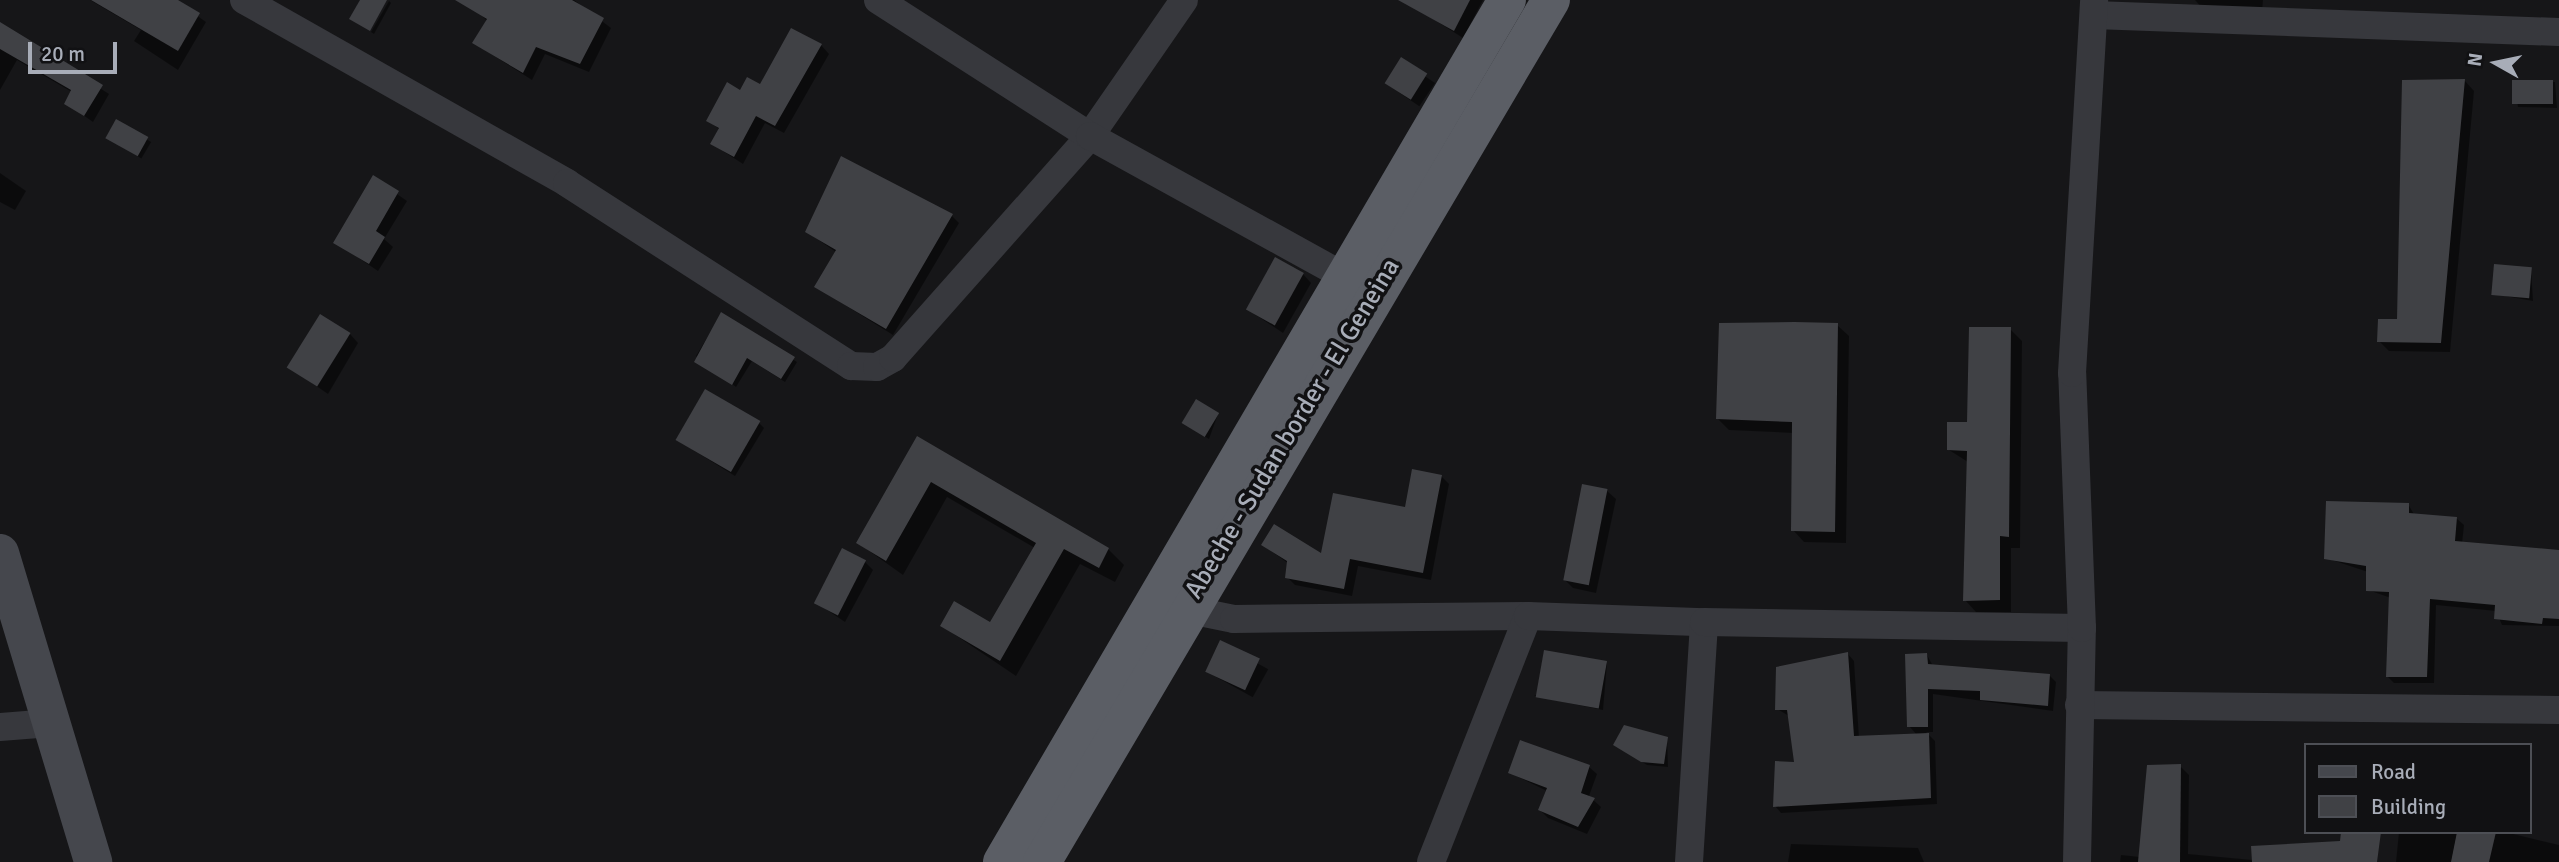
<!DOCTYPE html>
<style>
body{margin:0}
#map{position:relative;width:2559px;height:862px;overflow:hidden;background:#161618;font-family:Signika,sans-serif}
div>[style]{position:absolute}
.shadow>*{inset:0;background:#0007;transform-origin:0 0}
.building>*{inset:0;background:#404145;transform-origin:0 0}
.minor>*{height:28px;margin:-14px;padding:0 14px;transform-origin:14px;border-radius:14px;background:#37383d}
.secondary>*{height:38px;margin:-19px;padding:0 19px;transform-origin:19px;border-radius:19px;background:#45474d}
.trunk>*{height:38px;margin:-19px;padding:0 19px;transform-origin:19px;border-radius:19px;background:#5b5e65}
span{translate:-50% -50%;white-space:nowrap;text-align:center;line-height:1.15;-webkit-text-stroke:7px #111113;paint-order:stroke}
.street-label{font-size:26px;color:#a8adb8}
.legend{position:absolute;left:2304px;top:743px;width:228px;height:91px;box-sizing:border-box;background:#111113;border:2px solid #4d4f55;margin:0;padding:9px 12px;list-style:none;font-size:21px;color:#a8adb8}
.legend li{display:flex;align-items:center;gap:14px;height:35px}
.legend b{width:35px;border:2px solid #4d4f55}
.north{position:absolute;left:2461px;top:28px;width:70px;height:70px;-webkit-text-stroke:5px #111113;paint-order:stroke;rotate:279deg;font-size:19px;font-weight:700;line-height:28px;text-align:center;color:#a8adb8}
.north::after{content:'';display:block;margin:auto;width:24px;height:32px;background:#a8adb8;clip-path:polygon(50% 0,100% 100%,50% 72%,0 100%)}
.scale{position:absolute;left:28px;top:42px;width:89px;height:32px;box-sizing:border-box;border:4px solid #a8adb8;border-top:0;padding-left:9px;font-size:21px;line-height:24px;white-space:nowrap;color:#a8adb8;-webkit-text-stroke:5px #111113;paint-order:stroke}
</style>
<div id="map">
<div class="shadow">
<div style="clip-path:polygon(90px 0,175px 0,206px 22px,178px 70px,134px 41px,141px 30px)"></div>
<div style="clip-path:polygon(467px 0,574px 0,611px 28px,589px 72px,545px 54px,532px 80px,474px 43px,487px 21px)"></div>
<div style="clip-path:polygon(1435px 0,1483px 0,1463px 38px,1427px 15px)"></div>
<div style="clip-path:polygon(2195px 0,2263px 0,2262px 12px,2203px 9px)"></div>
<div style="clip-path:polygon(389px 1px,391px 3px,374px 34px,371px 32px)"></div>
<div style="clip-path:polygon(0 24px,109px 94px,93px 122px,66px 103px,72px 92px,17px 60px,0 90px)"></div>
<div style="clip-path:polygon(821px 45px,829px 54px,784px 133px,765px 123px,743px 164px,712px 144px,720px 130px,708px 120px,741px 92px,761px 87px)"></div>
<div style="left:1401px;top:60px;width:41px;height:28px;rotate:34deg"></div>
<div style="clip-path:polygon(2465px 81px,2474px 91px,2450px 352px,2389px 351px,2379px 341px,2398px 321px)"></div>
<div style="clip-path:polygon(2514px 81px,2555px 82px,2557px 108px,2518px 107px)"></div>
<div style="left:116px;top:121px;width:41px;height:19px;rotate:31deg"></div>
<div style="clip-path:polygon(0 173px,26px 191px,15px 210px,0 202px)"></div>
<div style="clip-path:polygon(374px 178px,407px 201px,384px 239px,393px 247px,378px 271px,335px 242px)"></div>
<div style="clip-path:polygon(952px 216px,959px 223px,893px 335px,816px 287px,836px 252px,807px 232px)"></div>
<div style="clip-path:polygon(2531px 269px,2533px 301px,2494px 294px)"></div>
<div style="clip-path:polygon(1303px 274px,1311px 283px,1283px 333px,1247px 309px)"></div>
<div style="clip-path:polygon(721px 315px,797px 362px,785px 382px,752px 361px,736px 387px,696px 356px)"></div>
<div style="clip-path:polygon(1837px 325px,1849px 336px,1846px 543px,1804px 542px,1793px 530px,1794px 433px,1729px 430px,1718px 419px)"></div>
<div style="clip-path:polygon(2010px 329px,2022px 341px,2020px 548px,2011px 548px,2011px 612px,1976px 612px,1965px 600px,1968px 462px,1949px 450px,1969px 424px)"></div>
<div style="clip-path:polygon(350px 334px,358px 343px,328px 394px,290px 368px)"></div>
<div style="clip-path:polygon(1218px 414px,1209px 439px,1188px 426px)"></div>
<div style="clip-path:polygon(758px 422px,764px 428px,735px 476px,677px 440px)"></div>
<div style="clip-path:polygon(918px 439px,1108px 549px,1124px 565px,1115px 582px,1080px 564px,1016px 676px,942px 626px,991px 624px,1035px 548px,947px 497px,903px 575px,858px 543px)"></div>
<div style="clip-path:polygon(1441px 476px,1449px 484px,1431px 580px,1358px 566px,1352px 596px,1295px 585px,1287px 577px,1289px 564px,1263px 545px,1323px 556px,1406px 509px)"></div>
<div style="clip-path:polygon(1607px 491px,1616px 499px,1596px 593px,1573px 588px,1564px 579px)"></div>
<div style="clip-path:polygon(2408px 504px,2415px 516px,2456px 518px,2464px 525px,2462px 544px,2559px 552px,2559px 626px,2502px 625px,2496px 611px,2436px 605px,2434px 683px,2394px 683px,2387px 676px,2391px 598px,2368px 590px,2368px 572px,2326px 558px)"></div>
<div style="clip-path:polygon(865px 562px,873px 570px,845px 622px,815px 602px)"></div>
<div style="left:1221px;top:643px;width:54px;height:32px;rotate:29deg"></div>
<div style="clip-path:polygon(1848px 654px,1854px 661px,1859px 738px,1917px 735px,1909px 726px,1927px 655px,1933px 666px,2050px 676px,2056px 682px,2053px 711px,1933px 694px,1933px 732px,1926px 732px,1935px 741px,1937px 804px,1781px 813px,1775px 806px,1796px 763px,1789px 716px,1777px 709px)"></div>
<div style="clip-path:polygon(1607px 663px,1603px 710px,1534px 696px)"></div>
<div style="clip-path:polygon(1667px 738px,1668px 767px,1647px 765px,1615px 745px)"></div>
<div style="clip-path:polygon(2180px 766px,2189px 775px,2188px 854px,2274px 862px,2120px 862px,2121px 855px,2140px 857px)"></div>
<div style="clip-path:polygon(1589px 767px,1597px 774px,1589px 796px,1601px 807px,1587px 834px,1548px 818px,1540px 810px,1547px 791px,1510px 773px)"></div>
<div style="clip-path:polygon(2399px 832px,2505px 832px,2559px 845px,2559px 862px,2396px 862px)"></div>
<div style="clip-path:polygon(1791px 844px,1918px 848px,1924px 862px,1788px 862px)"></div>
</div>
<div class="building">
<div style="clip-path:polygon(91px 0,178px 0,200px 13px,178px 51px)"></div>
<div style="clip-path:polygon(360px 0,387px 0,370px 31px,349px 19px)"></div>
<div style="clip-path:polygon(455px 0,572px 0,604px 18px,580px 64px,536px 47px,523px 73px,472px 43px,487px 19px)"></div>
<div style="clip-path:polygon(1398px 0,1470px 0,1454px 31px)"></div>
<div style="clip-path:polygon(0 22px,103px 85px,84px 116px,64px 104px,71px 90px,0 49px)"></div>
<div style="clip-path:polygon(791px 28px,822px 44px,775px 126px,756px 116px,734px 157px,710px 144px,719px 128px,706px 121px,727px 82px,740px 90px,747px 77px,760px 84px)"></div>
<div style="left:1401px;top:57px;width:31px;height:31px;rotate:32deg"></div>
<div style="clip-path:polygon(2465px 79px,2441px 343px,2377px 342px,2378px 319px,2397px 319px,2402px 80px)"></div>
<div style="left:2512px;top:80px;width:41px;height:24px"></div>
<div style="left:116px;top:119px;width:37px;height:22px;rotate:29deg"></div>
<div style="clip-path:polygon(841px 156px,953px 214px,886px 329px,814px 287px,836px 250px,805px 232px)"></div>
<div style="clip-path:polygon(373px 175px,399px 191px,376px 231px,385px 237px,369px 264px,333px 243px)"></div>
<div style="left:1275px;top:257px;width:33px;height:60px;rotate:29deg"></div>
<div style="left:2494px;top:264px;width:38px;height:31px;rotate:5deg"></div>
<div style="clip-path:polygon(721px 312px,795px 357px,781px 379px,747px 358px,732px 385px,694px 362px)"></div>
<div style="left:320px;top:314px;width:36px;height:63px;rotate:32deg"></div>
<div style="clip-path:polygon(1794px 322px,1838px 323px,1835px 532px,1791px 531px,1792px 422px,1716px 419px,1719px 323px)"></div>
<div style="clip-path:polygon(1969px 327px,2011px 327px,2009px 537px,2000px 536px,2000px 600px,1963px 601px,1967px 451px,1947px 450px,1947px 422px,1967px 422px)"></div>
<div style="left:705px;top:389px;width:64px;height:59px;rotate:30deg"></div>
<div style="left:1196px;top:399px;width:27px;height:28px;rotate:31deg"></div>
<div style="clip-path:polygon(917px 436px,1109px 548px,1099px 568px,1064px 549px,1000px 661px,940px 626px,954px 601px,990px 622px,1036px 543px,931px 482px,886px 561px,856px 543px)"></div>
<div style="clip-path:polygon(1412px 469px,1442px 475px,1423px 573px,1350px 559px,1344px 589px,1285px 578px,1287px 561px,1261px 545px,1274px 524px,1321px 553px,1333px 493px,1405px 507px)"></div>
<div style="left:1582px;top:484px;width:26px;height:98px;rotate:11deg"></div>
<div style="clip-path:polygon(2326px 501px,2409px 503px,2409px 513px,2457px 517px,2455px 541px,2559px 550px,2559px 619px,2543px 618px,2542px 624px,2494px 619px,2495px 605px,2430px 599px,2427px 677px,2386px 677px,2389px 592px,2366px 591px,2366px 566px,2324px 559px)"></div>
<div style="left:842px;top:548px;width:27px;height:62px;rotate:27deg"></div>
<div style="left:1220px;top:640px;width:44px;height:35px;rotate:25deg"></div>
<div style="left:1544px;top:650px;width:64px;height:48px;rotate:10deg"></div>
<div style="clip-path:polygon(1848px 652px,1854px 736px,1929px 733px,1931px 798px,1773px 807px,1775px 761px,1794px 762px,1787px 710px,1775px 710px,1776px 667px)"></div>
<div style="clip-path:polygon(1927px 653px,1928px 664px,2050px 674px,2048px 706px,1980px 700px,1980px 691px,1928px 689px,1928px 727px,1907px 727px,1905px 654px)"></div>
<div style="clip-path:polygon(1624px 725px,1668px 737px,1664px 764px,1641px 762px,1613px 745px)"></div>
<div style="clip-path:polygon(1520px 740px,1590px 765px,1581px 793px,1595px 798px,1578px 827px,1538px 810px,1547px 788px,1508px 773px)"></div>
<div style="clip-path:polygon(2181px 764px,2180px 862px,2138px 862px,2147px 765px)"></div>
<div style="clip-path:polygon(2341px 832px,2381px 832px,2377px 862px,2252px 862px,2251px 846px,2340px 841px)"></div>
<div style="clip-path:polygon(2457px 832px,2496px 832px,2489px 862px,2451px 862px)"></div>
</div>
<div class="minor">
<div style="left:244px;top:0;width:371px;rotate:29.5deg"></div>
<div style="left:567px;top:183px;width:338px;rotate:32.8deg"></div>
<div style="left:851px;top:366px;width:26px;rotate:2deg"></div>
<div style="left:877px;top:367px;width:18px;rotate:-29deg"></div>
<div style="left:893px;top:358px;width:297px;rotate:-48.4deg"></div>
<div style="left:1090px;top:136px;width:165px;rotate:-55.3deg"></div>
<div style="left:878px;top:0;width:252px;rotate:32.7deg"></div>
<div style="left:1090px;top:136px;width:308px;rotate:28.9deg"></div>
<div style="left:2094px;top:15px;width:465px;rotate:2.1deg"></div>
<div style="left:1175px;top:607px;width:60px;rotate:11.5deg"></div>
<div style="left:1234px;top:619px;width:294px;rotate:-0.6deg"></div>
<div style="left:2079px;top:705px;width:480px;rotate:0.6deg"></div>
<div style="left:0;top:727px;width:51px;rotate:-4.5deg"></div>
<div style="left:1431px;top:862px;width:264px;rotate:-68.5deg"></div>
<div style="left:1528px;top:616px;width:176px;rotate:2deg"></div>
<div style="left:1689px;top:862px;width:240px;rotate:-86.4deg"></div>
<div style="left:1704px;top:622px;width:378px;rotate:0.9deg"></div>
<div style="left:2077px;top:862px;width:234px;rotate:-88.8deg"></div>
<div style="left:2082px;top:628px;width:255px;rotate:-92.2deg"></div>
<div style="left:2072px;top:373px;width:374px;rotate:-86.6deg"></div>
</div>
<div class="secondary">
<div style="left:0;top:553px;width:323px;rotate:73.2deg"></div>
</div>
<div class="trunk">
<div style="left:1002px;top:862px;width:999px;rotate:-59.64deg"></div>
<div style="left:1042px;top:862px;width:1001px;rotate:-59.44deg"></div>
</div>
<div class="street-label">
<span style="left:1293px;top:429px;rotate:-59deg">Abeche - Sudan border - El Geneina</span>
</div>
<ul class="legend">
<li><b style="height:9px;background:#45474d"></b>Road</li>
<li><b style="height:19px;background:#404145"></b>Building</li>
</ul>
<div class="north">N</div>
<div class="scale">20 m</div>
</div>
